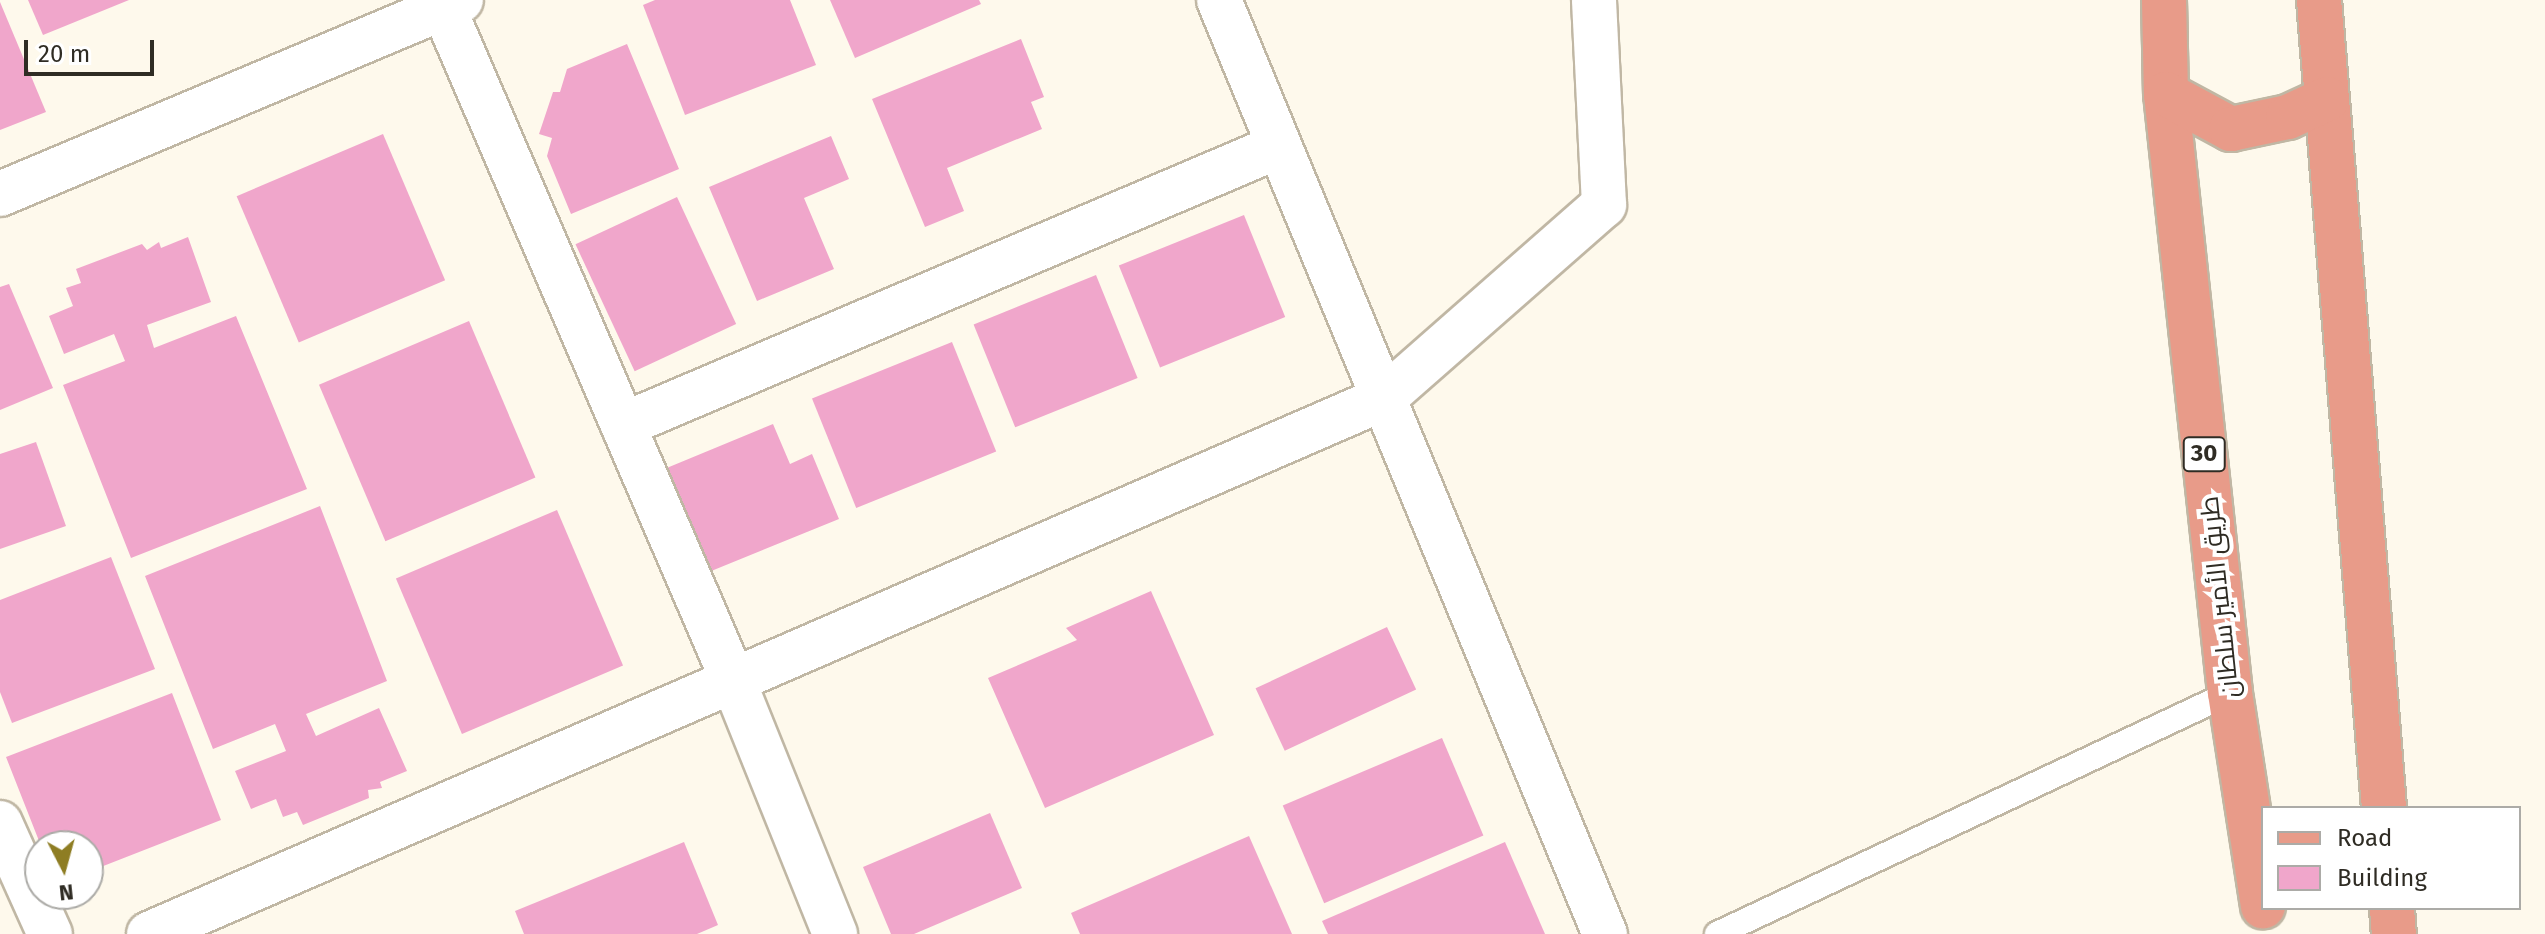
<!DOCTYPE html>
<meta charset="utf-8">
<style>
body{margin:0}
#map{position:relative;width:2545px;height:934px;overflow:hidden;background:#fef9ec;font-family:"Fira Sans",Cairo,sans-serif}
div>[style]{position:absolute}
.building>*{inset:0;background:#f0a6cb;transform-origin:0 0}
.roads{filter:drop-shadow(2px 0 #c0b7a4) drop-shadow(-2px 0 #c0b7a4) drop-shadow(0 2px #c0b7a4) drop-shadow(0 -2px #c0b7a4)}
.service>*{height:24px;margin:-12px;padding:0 12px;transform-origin:12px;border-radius:12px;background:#fff}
.minor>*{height:44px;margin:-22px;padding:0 22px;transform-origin:22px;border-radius:22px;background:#fff}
.primary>*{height:44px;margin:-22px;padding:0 22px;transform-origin:22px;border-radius:22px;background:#e89b89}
span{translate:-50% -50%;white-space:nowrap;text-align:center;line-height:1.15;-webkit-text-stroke:8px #fff;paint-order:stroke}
.shield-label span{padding:2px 6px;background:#fff;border:2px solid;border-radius:6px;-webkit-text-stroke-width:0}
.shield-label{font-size:24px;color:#2f2c24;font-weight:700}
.street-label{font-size:26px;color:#2f2c24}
.legend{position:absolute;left:2261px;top:806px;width:260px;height:104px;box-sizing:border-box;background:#fff;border:2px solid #acaba7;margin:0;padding:10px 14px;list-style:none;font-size:24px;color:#2f2c24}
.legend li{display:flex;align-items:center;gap:16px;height:40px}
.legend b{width:40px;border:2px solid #acaba7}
.north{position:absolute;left:24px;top:830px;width:80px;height:80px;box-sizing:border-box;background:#fff;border:2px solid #acaba7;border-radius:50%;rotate:174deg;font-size:22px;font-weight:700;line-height:32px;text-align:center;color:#2f2c24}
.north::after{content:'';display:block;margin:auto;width:28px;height:36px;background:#8e7d23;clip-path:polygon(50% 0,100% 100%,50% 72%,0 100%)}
.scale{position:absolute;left:24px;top:40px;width:130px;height:36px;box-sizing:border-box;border:4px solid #2f2c24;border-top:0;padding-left:10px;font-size:24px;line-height:28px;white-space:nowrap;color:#2f2c24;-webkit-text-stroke:6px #fff;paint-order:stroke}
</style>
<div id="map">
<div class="building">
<div style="clip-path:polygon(28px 0,129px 0,43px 35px)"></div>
<div style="clip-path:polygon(655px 0,790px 0,816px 65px,685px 115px,643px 5px)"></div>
<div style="clip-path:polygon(830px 0,979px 0,981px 4px,855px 58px)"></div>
<div style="clip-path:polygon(0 2px,46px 112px,0 130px)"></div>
<div style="clip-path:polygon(1021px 39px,1044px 97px,1031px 102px,1042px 129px,947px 168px,964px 211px,925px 227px,872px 99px)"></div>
<div style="clip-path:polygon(627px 44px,679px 169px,571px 214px,547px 156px,552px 138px,539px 134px,553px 92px,560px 92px,567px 69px)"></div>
<div style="left:383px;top:134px;width:159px;height:159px;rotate:67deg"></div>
<div style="clip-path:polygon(831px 136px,849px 179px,804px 198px,834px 269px,757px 301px,709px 187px)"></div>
<div style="left:677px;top:197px;width:140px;height:112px;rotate:65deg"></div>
<div style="left:1244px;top:215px;width:110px;height:135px;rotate:68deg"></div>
<div style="clip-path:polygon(188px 237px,211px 302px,147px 325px,154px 348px,236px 316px,307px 489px,131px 558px,63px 385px,125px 361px,114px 334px,64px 354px,49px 316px,73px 306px,66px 288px,81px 283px,76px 269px,142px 244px,147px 250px,159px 242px,161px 248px)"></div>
<div style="left:1096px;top:275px;width:111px;height:132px;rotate:68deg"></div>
<div style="clip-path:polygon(9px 284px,53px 388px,0 410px,0 287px)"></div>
<div style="left:469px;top:321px;width:170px;height:163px;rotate:67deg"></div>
<div style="left:952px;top:342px;width:118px;height:151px;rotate:68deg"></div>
<div style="clip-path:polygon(773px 424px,790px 464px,812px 454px,839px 519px,699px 576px,657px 472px)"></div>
<div style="clip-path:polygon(36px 442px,66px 526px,0 549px,0 454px)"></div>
<div style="clip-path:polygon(320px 506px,387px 681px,306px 714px,316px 736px,379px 708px,407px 771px,380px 782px,382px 788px,368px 790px,369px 798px,303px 825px,297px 812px,283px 817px,276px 799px,251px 809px,235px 771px,286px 751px,275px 724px,213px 749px,145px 576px)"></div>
<div style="left:557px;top:510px;width:169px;height:175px;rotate:67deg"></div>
<div style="clip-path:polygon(111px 557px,155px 669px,12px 723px,0 692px,0 600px)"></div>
<div style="clip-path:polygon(1151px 591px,1214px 735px,1045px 808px,988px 678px,1077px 640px,1066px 628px)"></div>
<div style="left:1387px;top:627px;width:69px;height:145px;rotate:65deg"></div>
<div style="clip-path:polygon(172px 693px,221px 820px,88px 872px,88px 846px,41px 846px,6px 757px)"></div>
<div style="left:1442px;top:738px;width:106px;height:173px;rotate:67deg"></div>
<div style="clip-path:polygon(990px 813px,1022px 888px,914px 934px,891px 934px,863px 867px)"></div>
<div style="clip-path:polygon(1249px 836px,1292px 934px,1080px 934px,1071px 913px)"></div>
<div style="clip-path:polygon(684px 842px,718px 925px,697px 934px,524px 934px,515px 911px)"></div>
<div style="clip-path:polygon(1505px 842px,1545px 934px,1328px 934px,1322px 921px)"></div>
</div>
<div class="roads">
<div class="service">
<div style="left:1717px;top:934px;width:567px;rotate:-25.16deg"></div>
</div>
<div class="minor">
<div style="left:440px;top:0;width:740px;rotate:66.69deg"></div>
<div style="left:733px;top:680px;width:274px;rotate:68.1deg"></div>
<div style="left:1219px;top:0;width:1011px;rotate:67.55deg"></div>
<div style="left:0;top:194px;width:500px;rotate:-22.82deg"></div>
<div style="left:623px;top:425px;width:713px;rotate:-23.04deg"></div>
<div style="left:0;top:823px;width:122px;rotate:65.8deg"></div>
<div style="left:149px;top:934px;width:1346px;rotate:-23.46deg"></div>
<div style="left:1384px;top:398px;width:293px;rotate:-41.3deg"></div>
<div style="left:1604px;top:205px;width:205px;rotate:-92.8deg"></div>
</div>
<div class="primary">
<div style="left:2164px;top:0;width:94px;rotate:88.8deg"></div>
<div style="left:2166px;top:94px;width:602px;rotate:83.9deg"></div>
<div style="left:2230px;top:693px;width:216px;rotate:81.2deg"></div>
<div style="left:2319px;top:0;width:811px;rotate:85.4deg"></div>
<div style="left:2166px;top:94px;width:74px;rotate:28.3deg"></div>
<div style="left:2231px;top:129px;width:58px;rotate:-11.9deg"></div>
<div style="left:2288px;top:117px;width:43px;rotate:-24.8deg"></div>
<div style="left:2392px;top:908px;width:26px;rotate:86deg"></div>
</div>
</div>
<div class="shield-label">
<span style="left:2204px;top:454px">30</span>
</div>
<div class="street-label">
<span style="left:2220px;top:597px;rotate:-96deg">طريق الأمير سلطان</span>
</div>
<ul class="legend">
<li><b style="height:10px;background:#e89b89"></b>Road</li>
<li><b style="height:22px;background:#f0a6cb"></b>Building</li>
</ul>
<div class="north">N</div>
<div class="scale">20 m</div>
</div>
